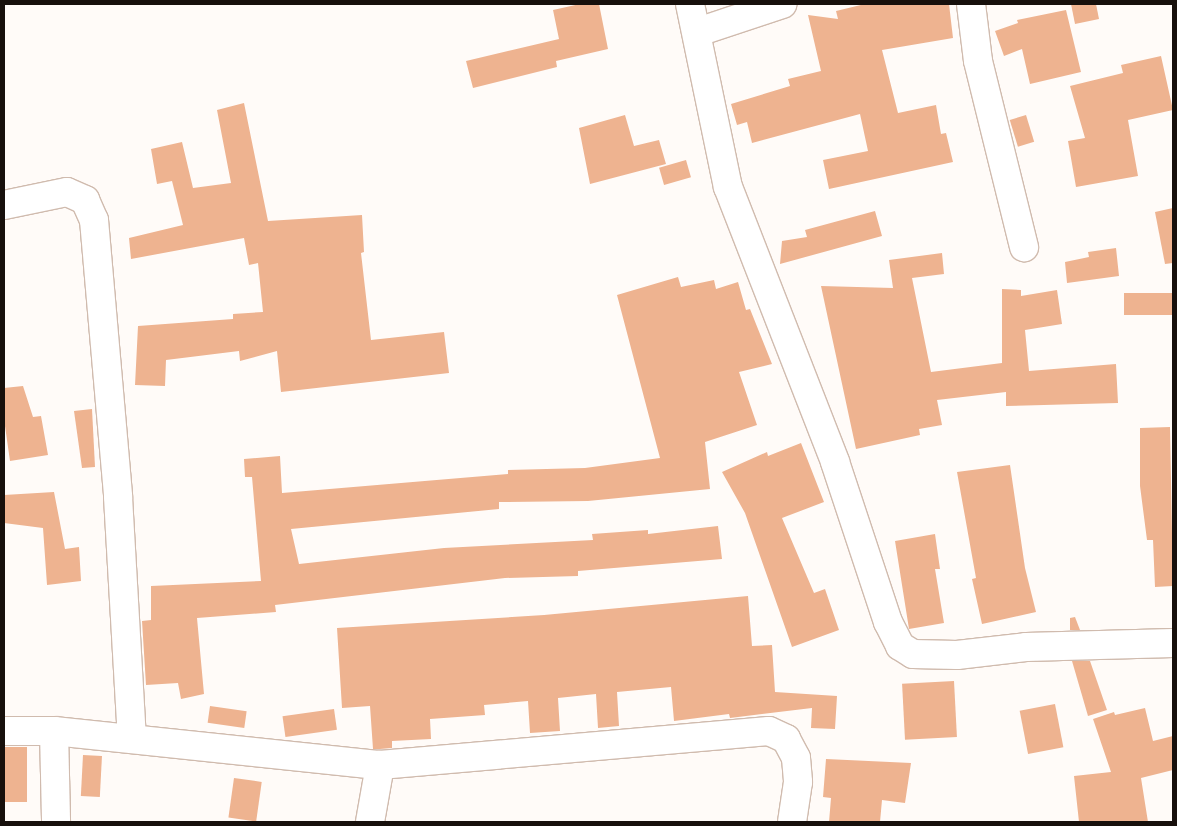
<!DOCTYPE html>
<style>
body{margin:0}
#map{position:relative;width:1177px;height:826px;overflow:hidden;background:#fffbf8;font-family:Figtree,sans-serif}
div>[style]{position:absolute}
.building>*{inset:0;background:#eeb390;transform-origin:0 0}
.roads{filter:drop-shadow(1px 0 #d0bbae) drop-shadow(-1px 0 #d0bbae) drop-shadow(0 1px #d0bbae) drop-shadow(0 -1px #d0bbae)}
.minor>*{height:28px;margin:-14px;padding:0 14px;transform-origin:14px;border-radius:14px;background:#fff}
span{translate:-50% -50%;white-space:nowrap;text-align:center;line-height:1.15;-webkit-text-stroke:4.5px #fffbf8;paint-order:stroke}
.frame{position:absolute;inset:0;border:5px solid #17100c;pointer-events:none}
</style>
<div id="map">
<div class="building">
<div style="clip-path:polygon(580px 4px,599px 4px,608px 49px,556px 61px,557px 67px,473px 88px,466px 61px,559px 39px,553px 10px)"></div>
<div style="clip-path:polygon(865px 4px,949px 4px,953px 38px,882px 50px,898px 113px,936px 105px,941px 134px,946px 133px,953px 162px,829px 189px,823px 160px,868px 151px,860px 114px,752px 143px,747px 122px,737px 125px,731px 104px,790px 86px,788px 79px,821px 71px,808px 15px,838px 19px,836px 11px)"></div>
<div style="clip-path:polygon(1071px 4px,1096px 4px,1099px 19px,1075px 24px)"></div>
<div style="clip-path:polygon(1066px 10px,1081px 72px,1030px 84px,1022px 49px,1004px 56px,995px 31px,1018px 23px,1017px 20px)"></div>
<div style="clip-path:polygon(1161px 56px,1173px 110px,1128px 120px,1138px 176px,1076px 187px,1068px 141px,1085px 138px,1070px 86px,1123px 73px,1121px 65px)"></div>
<div style="clip-path:polygon(244px 103px,268px 221px,362px 215px,364px 252px,361px 253px,371px 340px,444px 332px,449px 373px,281px 392px,277px 351px,240px 361px,239px 351px,166px 360px,165px 386px,135px 385px,138px 326px,233px 319px,233px 314px,263px 312px,258px 263px,249px 265px,244px 238px,131px 259px,129px 238px,183px 225px,172px 181px,157px 184px,151px 149px,182px 142px,193px 188px,231px 183px,217px 110px)"></div>
<div style="clip-path:polygon(625px 115px,634px 146px,659px 140px,666px 164px,590px 184px,579px 128px)"></div>
<div style="left:1026px;top:115px;width:28px;height:17px;rotate:73deg"></div>
<div style="left:686px;top:160px;width:18px;height:28px;rotate:74deg"></div>
<div style="clip-path:polygon(1173px 208px,1173px 263px,1165px 264px,1155px 212px)"></div>
<div style="clip-path:polygon(875px 211px,882px 236px,780px 264px,782px 241px,807px 237px,805px 230px)"></div>
<div style="clip-path:polygon(1116px 248px,1119px 276px,1067px 283px,1065px 262px,1089px 257px,1088px 252px)"></div>
<div style="clip-path:polygon(942px 253px,944px 274px,912px 278px,931px 372px,1002px 363px,1002px 289px,1021px 290px,1021px 296px,1057px 290px,1062px 324px,1025px 330px,1029px 371px,1116px 364px,1118px 403px,1006px 406px,1006px 392px,937px 400px,942px 425px,919px 429px,920px 435px,856px 449px,821px 286px,893px 288px,889px 260px)"></div>
<div style="clip-path:polygon(678px 277px,681px 287px,714px 280px,716px 289px,738px 282px,746px 310px,750px 309px,772px 364px,739px 372px,757px 425px,705px 442px,710px 489px,588px 501px,499px 502px,499px 509px,291px 529px,299px 564px,444px 548px,593px 540px,592px 534px,648px 530px,648px 534px,718px 526px,722px 559px,578px 571px,578px 576px,505px 578px,275px 605px,276px 612px,197px 618px,204px 694px,181px 699px,178px 683px,146px 685px,142px 621px,151px 620px,151px 586px,261px 581px,252px 477px,245px 477px,244px 459px,280px 456px,282px 493px,508px 474px,508px 470px,585px 468px,660px 458px,617px 295px)"></div>
<div style="left:1173px;top:293px;width:22px;height:49px;rotate:90deg"></div>
<div style="clip-path:polygon(23px 386px,33px 417px,41px 416px,48px 455px,10px 461px,4px 419px,4px 388px)"></div>
<div style="clip-path:polygon(92px 409px,95px 467px,82px 468px,74px 411px)"></div>
<div style="clip-path:polygon(1170px 427px,1173px 586px,1155px 587px,1153px 540px,1147px 540px,1140px 486px,1140px 428px)"></div>
<div style="clip-path:polygon(801px 443px,824px 502px,782px 518px,814px 593px,825px 589px,839px 630px,792px 647px,745px 513px,722px 472px,767px 452px,768px 456px)"></div>
<div style="clip-path:polygon(1010px 465px,1025px 568px,1036px 612px,982px 624px,972px 579px,976px 578px,957px 472px)"></div>
<div style="clip-path:polygon(54px 492px,65px 549px,79px 547px,81px 581px,47px 585px,43px 528px,4px 523px,4px 495px)"></div>
<div style="clip-path:polygon(935px 534px,940px 569px,935px 569px,944px 623px,909px 629px,895px 541px)"></div>
<div style="clip-path:polygon(748px 596px,752px 646px,772px 645px,775px 692px,837px 696px,835px 729px,811px 728px,812px 708px,730px 718px,729px 714px,674px 721px,671px 687px,617px 692px,619px 726px,598px 728px,596px 694px,558px 698px,560px 731px,530px 733px,528px 701px,484px 705px,485px 715px,430px 719px,431px 739px,392px 741px,392px 748px,380px 749px,373px 749px,370px 706px,342px 708px,337px 628px,544px 615px)"></div>
<div style="clip-path:polygon(1075px 617px,1080px 630px,1070px 630px,1070px 618px)"></div>
<div style="clip-path:polygon(1072px 661px,1090px 661px,1107px 710px,1088px 716px)"></div>
<div style="left:954px;top:681px;width:56px;height:52px;rotate:87deg"></div>
<div style="left:1055px;top:704px;width:44px;height:36px;rotate:79deg"></div>
<div style="left:210px;top:706px;width:37px;height:17px;rotate:8deg"></div>
<div style="clip-path:polygon(1145px 708px,1153px 741px,1173px 736px,1173px 770px,1141px 778px,1148px 822px,1079px 822px,1074px 776px,1111px 772px,1093px 719px,1114px 712px,1115px 715px)"></div>
<div style="left:334px;top:709px;width:21px;height:52px;rotate:82deg"></div>
<div style="left:4px;top:747px;width:23px;height:55px"></div>
<div style="left:83px;top:755px;width:19px;height:41px;rotate:3deg"></div>
<div style="clip-path:polygon(826px 759px,911px 763px,905px 803px,882px 800px,880px 822px,829px 822px,831px 798px,823px 797px)"></div>
<div style="left:234px;top:778px;width:28px;height:40px;rotate:8deg"></div>
</div>
<div class="roads">
<div class="minor">
<div style="left:690px;top:4px;width:187px;rotate:78.3deg"></div>
<div style="left:728px;top:187px;width:295px;rotate:68.7deg"></div>
<div style="left:835px;top:462px;width:169px;rotate:71.7deg"></div>
<div style="left:888px;top:622px;width:27px;rotate:63deg"></div>
<div style="left:900px;top:646px;width:15px;rotate:32deg"></div>
<div style="left:913px;top:654px;width:44px;rotate:1.3deg"></div>
<div style="left:957px;top:655px;width:69px;rotate:-6.6deg"></div>
<div style="left:1026px;top:647px;width:147px;rotate:-1.6deg"></div>
<div style="left:971px;top:4px;width:57px;rotate:83deg"></div>
<div style="left:978px;top:61px;width:192px;rotate:76.1deg"></div>
<div style="left:698px;top:32px;width:89px;rotate:-18.4deg"></div>
<div style="left:4px;top:205px;width:64px;rotate:-11.7deg"></div>
<div style="left:67px;top:192px;width:20px;rotate:24deg"></div>
<div style="left:85px;top:200px;width:22px;rotate:66deg"></div>
<div style="left:94px;top:220px;width:278px;rotate:85deg"></div>
<div style="left:118px;top:497px;width:241px;rotate:86.7deg"></div>
<div style="left:4px;top:731px;width:50px"></div>
<div style="left:54px;top:731px;width:328px;rotate:6deg"></div>
<div style="left:380px;top:765px;width:390px;rotate:-5deg"></div>
<div style="left:769px;top:731px;width:19px;rotate:25deg"></div>
<div style="left:786px;top:739px;width:21px;rotate:62deg"></div>
<div style="left:796px;top:758px;width:24px;rotate:85deg"></div>
<div style="left:798px;top:782px;width:40px;rotate:98.5deg"></div>
<div style="left:54px;top:731px;width:91px;rotate:88.7deg"></div>
<div style="left:370px;top:822px;width:58px;rotate:-80deg"></div>
</div>
</div>
<div class="frame"></div>
</div>
